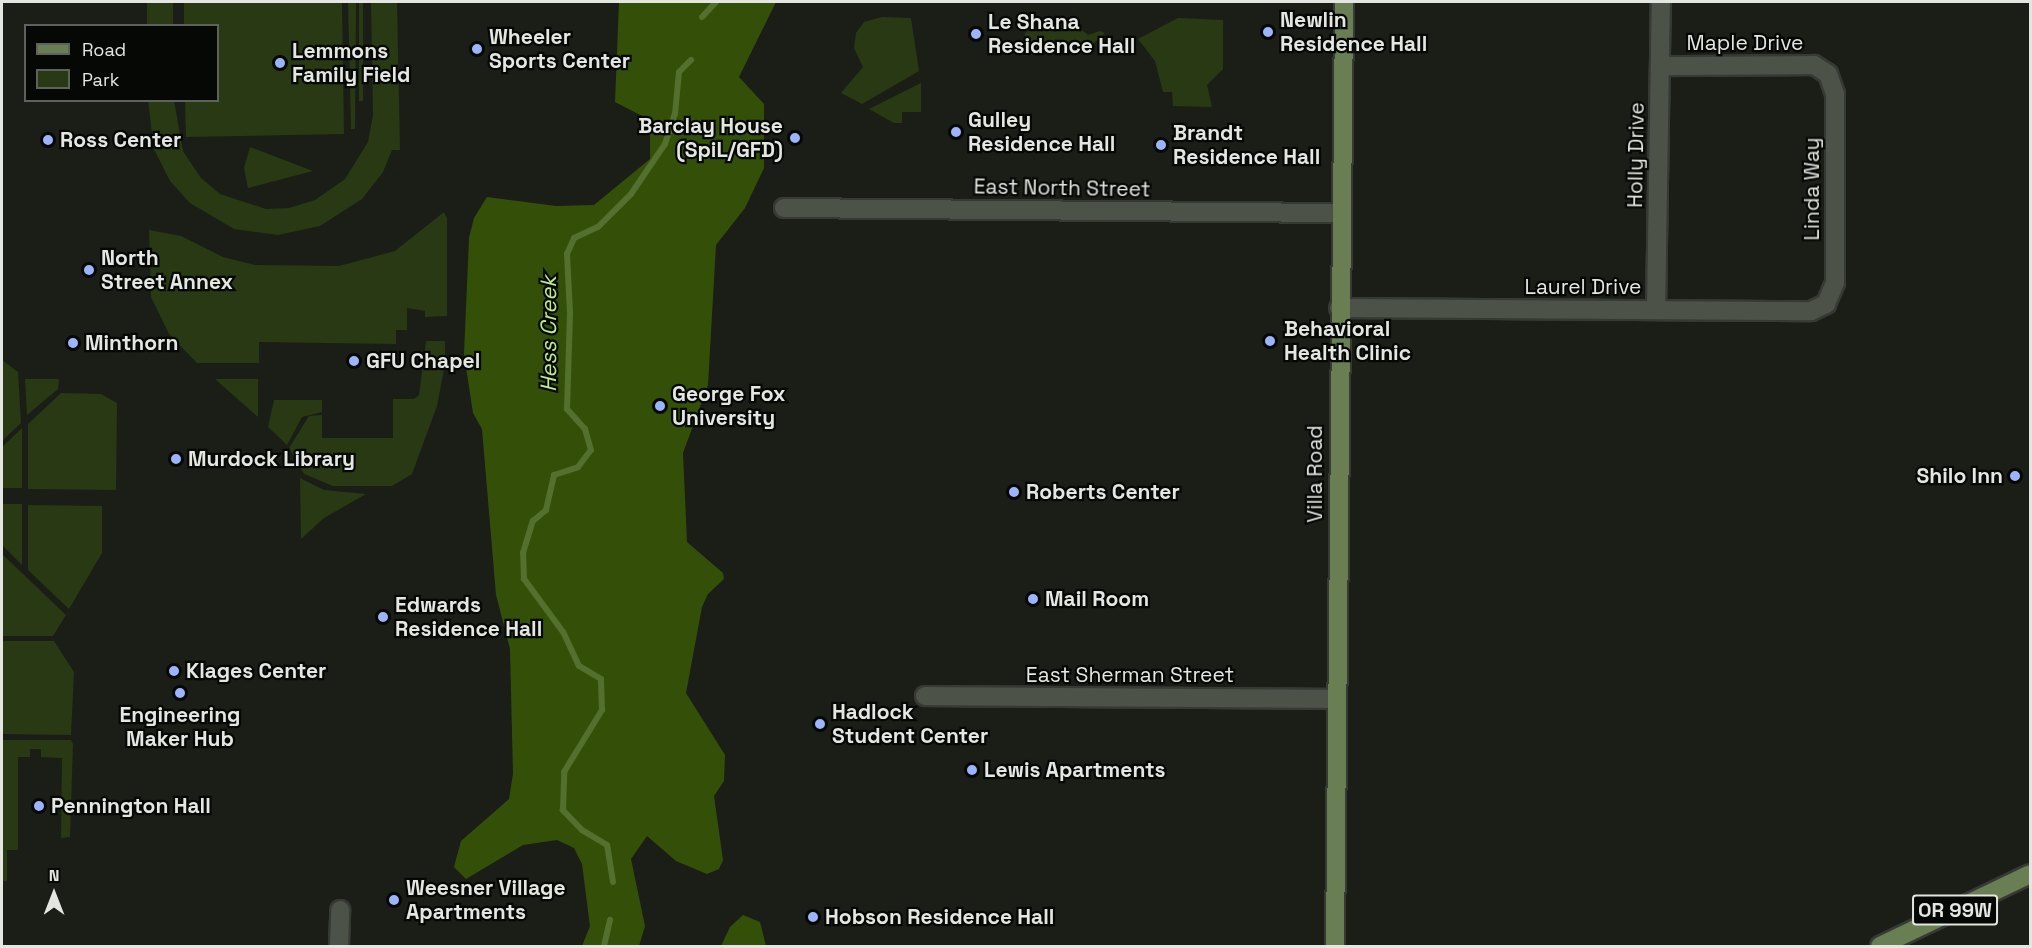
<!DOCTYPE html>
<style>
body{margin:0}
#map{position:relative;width:2032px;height:948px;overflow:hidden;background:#1a1e17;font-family:"Space Grotesk",sans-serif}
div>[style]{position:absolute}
.green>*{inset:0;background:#283913;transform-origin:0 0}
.forest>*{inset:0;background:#345008}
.stream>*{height:6px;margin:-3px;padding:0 3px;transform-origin:3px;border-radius:3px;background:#53702e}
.roads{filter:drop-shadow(2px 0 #373935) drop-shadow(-2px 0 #373935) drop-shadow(0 2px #373935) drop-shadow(0 -2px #373935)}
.minor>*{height:18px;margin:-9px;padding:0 9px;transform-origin:9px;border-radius:9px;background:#4d5249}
.major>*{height:18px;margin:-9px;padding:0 9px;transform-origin:9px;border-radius:9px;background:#697e53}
.dots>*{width:16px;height:16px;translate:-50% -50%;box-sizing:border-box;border:3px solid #060805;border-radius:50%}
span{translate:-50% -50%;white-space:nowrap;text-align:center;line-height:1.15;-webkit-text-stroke:4.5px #060805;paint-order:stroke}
.shield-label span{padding:2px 4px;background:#060805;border:2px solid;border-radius:4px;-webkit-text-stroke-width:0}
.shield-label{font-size:20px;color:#e4e6e1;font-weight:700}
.poi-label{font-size:21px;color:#e4e6e1;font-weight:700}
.left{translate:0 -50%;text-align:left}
.right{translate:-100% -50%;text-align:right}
.street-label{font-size:21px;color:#e4e6e1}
.water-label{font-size:22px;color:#beea8d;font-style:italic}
.frame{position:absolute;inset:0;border:3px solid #e4e6e1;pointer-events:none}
.legend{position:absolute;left:24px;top:24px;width:195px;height:78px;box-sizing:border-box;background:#060805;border:2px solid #5f615d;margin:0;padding:8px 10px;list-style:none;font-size:18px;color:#e4e6e1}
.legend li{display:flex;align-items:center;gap:12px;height:30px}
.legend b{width:30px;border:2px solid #5f615d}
.north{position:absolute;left:24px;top:864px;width:60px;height:60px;-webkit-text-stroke:4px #060805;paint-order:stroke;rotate:0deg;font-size:16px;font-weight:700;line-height:24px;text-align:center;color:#e4e6e1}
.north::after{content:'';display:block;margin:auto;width:21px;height:27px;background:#e4e6e1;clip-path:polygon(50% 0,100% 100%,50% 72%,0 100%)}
</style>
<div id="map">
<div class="green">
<div style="left:147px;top:2px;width:26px;height:23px"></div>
<div style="clip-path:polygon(184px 2px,342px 2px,344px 134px,186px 137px,185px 101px,218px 100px,218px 26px,184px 25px)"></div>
<div style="clip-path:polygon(348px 2px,356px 2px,355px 129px,351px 129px)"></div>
<div style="left:359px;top:2px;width:4px;height:99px"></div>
<div style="clip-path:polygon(371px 2px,397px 2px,400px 150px,392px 150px,383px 172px,362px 199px,320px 226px,278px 235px,234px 229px,190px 203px,170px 181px,154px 149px,148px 101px,174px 101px,183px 151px,201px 178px,220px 194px,266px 209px,289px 208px,315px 200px,345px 179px,368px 142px,373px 115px)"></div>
<div style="clip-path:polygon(882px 17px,911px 18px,919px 71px,862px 104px,841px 93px,863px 67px,854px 48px,856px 33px,864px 22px)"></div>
<div style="clip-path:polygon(1178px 18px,1223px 20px,1223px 69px,1207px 85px,1212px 107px,1173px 106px,1172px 92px,1163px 92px,1155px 61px,1138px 39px)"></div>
<div style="clip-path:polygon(1041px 21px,1071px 21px,1088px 35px,1100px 31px,1105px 33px,1092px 45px,1024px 56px,1025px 33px)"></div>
<div style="clip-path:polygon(921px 83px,921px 112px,902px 112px,902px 123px,894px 123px,869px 109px)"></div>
<div style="clip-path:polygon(250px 147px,313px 171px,248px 188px,244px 168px)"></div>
<div style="clip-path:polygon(444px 212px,447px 218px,447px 316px,425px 317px,425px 311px,407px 308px,407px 330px,396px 330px,396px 344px,259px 342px,259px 363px,197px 363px,169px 334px,151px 297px,149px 230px,181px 236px,223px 257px,255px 265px,339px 266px,395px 251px)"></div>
<div style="clip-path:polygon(426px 341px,445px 341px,445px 364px,437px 406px,412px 474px,392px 486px,333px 486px,304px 474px,289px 448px,309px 416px,322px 415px,322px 438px,393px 438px,393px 399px,414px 399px,419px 395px)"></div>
<div style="clip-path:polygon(2px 360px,18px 372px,21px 423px,2px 441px)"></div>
<div style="clip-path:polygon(25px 379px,59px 379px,58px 389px,27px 415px)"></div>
<div style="clip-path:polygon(215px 379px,258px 379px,258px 417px)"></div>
<div style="clip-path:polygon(61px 393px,101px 394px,117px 403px,116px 490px,28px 489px,28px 424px)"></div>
<div style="clip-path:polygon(274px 400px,322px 400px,322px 412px,302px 417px,287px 445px,268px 427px)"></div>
<div style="clip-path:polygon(22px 428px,22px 488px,2px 488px,2px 447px)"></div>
<div style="clip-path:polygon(300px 478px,324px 490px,366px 494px,324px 518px,301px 539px)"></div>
<div style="clip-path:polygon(2px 504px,22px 504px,22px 565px,2px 545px)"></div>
<div style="clip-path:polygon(28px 505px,102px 506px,102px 553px,69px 609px,28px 570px)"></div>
<div style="clip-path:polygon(2px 554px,66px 615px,53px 636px,2px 636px)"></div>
<div style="clip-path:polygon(2px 641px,54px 641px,74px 672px,71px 735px,2px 734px)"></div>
<div style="clip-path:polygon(2px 740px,71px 740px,73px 744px,70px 837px,61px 838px,62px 758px,41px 757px,41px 749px,30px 749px,30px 757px,18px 757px,18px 850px,7px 850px,7px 881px,2px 881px)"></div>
</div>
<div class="forest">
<div style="clip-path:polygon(619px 2px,776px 2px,739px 77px,764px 104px,764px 168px,745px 208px,716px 245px,708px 385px,683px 453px,687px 542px,723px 573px,724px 579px,708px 594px,702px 607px,686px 693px,725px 755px,724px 781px,714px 796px,723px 860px,719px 869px,707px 874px,676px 861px,647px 836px,631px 859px,645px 926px,639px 946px,582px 946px,590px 926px,582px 864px,574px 848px,557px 840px,523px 845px,466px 879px,454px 867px,461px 841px,509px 799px,513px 774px,510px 649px,496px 595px,482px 429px,473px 413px,464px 354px,469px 238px,474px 218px,487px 197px,556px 206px,594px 205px,650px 159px,650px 120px,615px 102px)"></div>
<div style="clip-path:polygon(743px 915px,760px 922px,766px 946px,721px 946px,730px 927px)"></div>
</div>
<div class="stream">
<div style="left:702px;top:17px;width:21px;rotate:-47deg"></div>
<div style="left:613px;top:882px;width:37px;rotate:-99deg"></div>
<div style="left:607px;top:845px;width:29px;rotate:-149deg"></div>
<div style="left:582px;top:830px;width:28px;rotate:-134deg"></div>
<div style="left:563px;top:810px;width:38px;rotate:-88deg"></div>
<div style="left:564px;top:772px;width:73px;rotate:-58.5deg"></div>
<div style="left:602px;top:710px;width:31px;rotate:-92deg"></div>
<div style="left:601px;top:679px;width:26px;rotate:-149deg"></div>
<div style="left:579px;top:666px;width:38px;rotate:-115deg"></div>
<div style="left:563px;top:632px;width:66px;rotate:-126.3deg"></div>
<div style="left:524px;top:579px;width:26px;rotate:-92deg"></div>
<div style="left:523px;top:553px;width:34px;rotate:-73deg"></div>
<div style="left:533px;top:521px;width:17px;rotate:-40deg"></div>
<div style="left:546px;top:510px;width:36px;rotate:-77deg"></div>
<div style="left:554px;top:475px;width:25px;rotate:-18deg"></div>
<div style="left:578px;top:467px;width:21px;rotate:-53deg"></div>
<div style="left:591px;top:450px;width:22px;rotate:-106deg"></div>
<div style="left:585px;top:429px;width:27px;rotate:-132deg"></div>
<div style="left:567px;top:409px;width:96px;rotate:-88.2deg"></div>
<div style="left:570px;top:313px;width:59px;rotate:-92.9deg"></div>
<div style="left:567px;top:254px;width:17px;rotate:-66deg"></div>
<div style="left:574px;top:238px;width:26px;rotate:-25deg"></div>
<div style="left:598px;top:227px;width:47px;rotate:-45deg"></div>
<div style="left:631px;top:194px;width:60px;rotate:-55.8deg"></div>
<div style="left:665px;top:144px;width:32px;rotate:-72deg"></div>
<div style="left:675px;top:114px;width:42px;rotate:-84.6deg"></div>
<div style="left:679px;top:72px;width:17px;rotate:-45deg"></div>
<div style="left:604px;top:946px;width:27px;rotate:-77deg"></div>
</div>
<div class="roads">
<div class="minor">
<div style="left:784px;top:208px;width:556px;rotate:0.52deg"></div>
<div style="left:1339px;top:308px;width:472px;rotate:0.4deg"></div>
<div style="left:1811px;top:311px;width:17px;rotate:-25deg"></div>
<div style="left:1826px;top:304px;width:23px;rotate:-67deg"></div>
<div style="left:1835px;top:283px;width:189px;rotate:-90deg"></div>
<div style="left:1835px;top:94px;width:21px;rotate:-109deg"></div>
<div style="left:1828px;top:74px;width:17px;rotate:-147deg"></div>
<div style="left:1814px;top:65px;width:154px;rotate:179.6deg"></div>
<div style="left:1656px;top:310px;width:308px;rotate:-89.1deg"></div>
<div style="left:925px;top:696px;width:411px;rotate:0.4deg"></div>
<div style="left:339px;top:946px;width:36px;rotate:-88deg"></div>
</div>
<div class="major">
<div style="left:1335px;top:946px;width:944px;rotate:-89.45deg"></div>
<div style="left:1880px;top:946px;width:166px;rotate:-25.6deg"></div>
</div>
</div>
<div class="dots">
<div style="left:1268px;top:32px;background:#9bb4fd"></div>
<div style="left:976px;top:34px;background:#9bb4fd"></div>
<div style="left:477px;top:49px;background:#9bb4fd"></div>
<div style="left:280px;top:63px;background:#9bb4fd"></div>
<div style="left:956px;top:132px;background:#9bb4fd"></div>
<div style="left:795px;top:138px;background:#9bb4fd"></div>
<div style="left:48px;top:140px;background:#9bb4fd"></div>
<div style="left:1161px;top:145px;background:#9bb4fd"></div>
<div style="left:89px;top:270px;background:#9bb4fd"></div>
<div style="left:1270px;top:341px;background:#9bb4fd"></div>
<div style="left:73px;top:343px;background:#9bb4fd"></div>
<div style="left:354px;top:361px;background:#9bb4fd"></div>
<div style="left:660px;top:406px;background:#9bb4fd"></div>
<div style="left:176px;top:459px;background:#9bb4fd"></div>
<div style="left:2015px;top:476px;background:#9bb4fd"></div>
<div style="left:1014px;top:492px;background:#9bb4fd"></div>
<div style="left:1033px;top:599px;background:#9bb4fd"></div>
<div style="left:383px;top:617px;background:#9bb4fd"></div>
<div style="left:174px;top:671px;background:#9bb4fd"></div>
<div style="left:180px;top:693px;background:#9bb4fd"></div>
<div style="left:820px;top:724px;background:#9bb4fd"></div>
<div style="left:972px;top:770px;background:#9bb4fd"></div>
<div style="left:39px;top:806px;background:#9bb4fd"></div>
<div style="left:394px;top:900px;background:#9bb4fd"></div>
<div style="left:813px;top:917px;background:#9bb4fd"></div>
</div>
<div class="shield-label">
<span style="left:1955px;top:910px">OR 99W</span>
</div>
<div class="poi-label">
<span class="left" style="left:1280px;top:32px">Newlin<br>Residence Hall</span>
<span class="left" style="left:988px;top:34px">Le Shana<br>Residence Hall</span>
<span class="left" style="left:489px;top:49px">Wheeler<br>Sports Center</span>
<span class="left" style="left:292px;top:63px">Lemmons<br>Family Field</span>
<span class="left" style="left:968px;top:132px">Gulley<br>Residence Hall</span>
<span class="right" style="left:783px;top:138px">Barclay House<br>(SpiL/GFD)</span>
<span class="left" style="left:1173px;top:145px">Brandt<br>Residence Hall</span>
<span class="left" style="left:60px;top:140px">Ross Center</span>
<span class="left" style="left:101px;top:270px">North<br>Street Annex</span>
<span class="left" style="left:1284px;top:341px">Behavioral<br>Health Clinic</span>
<span class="left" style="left:85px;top:343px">Minthorn</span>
<span class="left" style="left:366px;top:361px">GFU Chapel</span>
<span class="left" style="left:672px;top:406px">George Fox<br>University</span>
<span class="left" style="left:188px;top:459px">Murdock Library</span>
<span class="right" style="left:2003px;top:476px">Shilo Inn</span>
<span class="left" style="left:1026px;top:492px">Roberts Center</span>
<span class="left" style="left:1045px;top:599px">Mail Room</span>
<span class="left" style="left:395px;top:617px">Edwards<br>Residence Hall</span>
<span class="left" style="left:186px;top:671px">Klages Center</span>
<span class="left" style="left:832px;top:724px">Hadlock<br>Student Center</span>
<span style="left:180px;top:727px">Engineering<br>Maker Hub</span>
<span class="left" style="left:984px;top:770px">Lewis Apartments</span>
<span class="left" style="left:51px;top:806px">Pennington Hall</span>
<span class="left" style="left:406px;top:900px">Weesner Village<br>Apartments</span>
<span class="left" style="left:825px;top:917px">Hobson Residence Hall</span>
</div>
<div class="street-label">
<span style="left:1745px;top:43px">Maple Drive</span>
<span style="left:1636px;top:155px;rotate:-89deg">Holly Drive</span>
<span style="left:1062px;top:188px;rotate:1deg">East North Street</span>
<span style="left:1812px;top:189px;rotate:-90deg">Linda Way</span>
<span style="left:1583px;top:287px">Laurel Drive</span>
<span style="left:1315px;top:474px;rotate:-90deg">Villa Road</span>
<span style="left:1130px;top:675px">East Sherman Street</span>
</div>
<div class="water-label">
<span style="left:549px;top:334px;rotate:-90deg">Hess Creek</span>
</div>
<div class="frame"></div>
<ul class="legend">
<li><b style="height:8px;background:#697e53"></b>Road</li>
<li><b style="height:16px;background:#283913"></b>Park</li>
</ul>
<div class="north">N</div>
</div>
